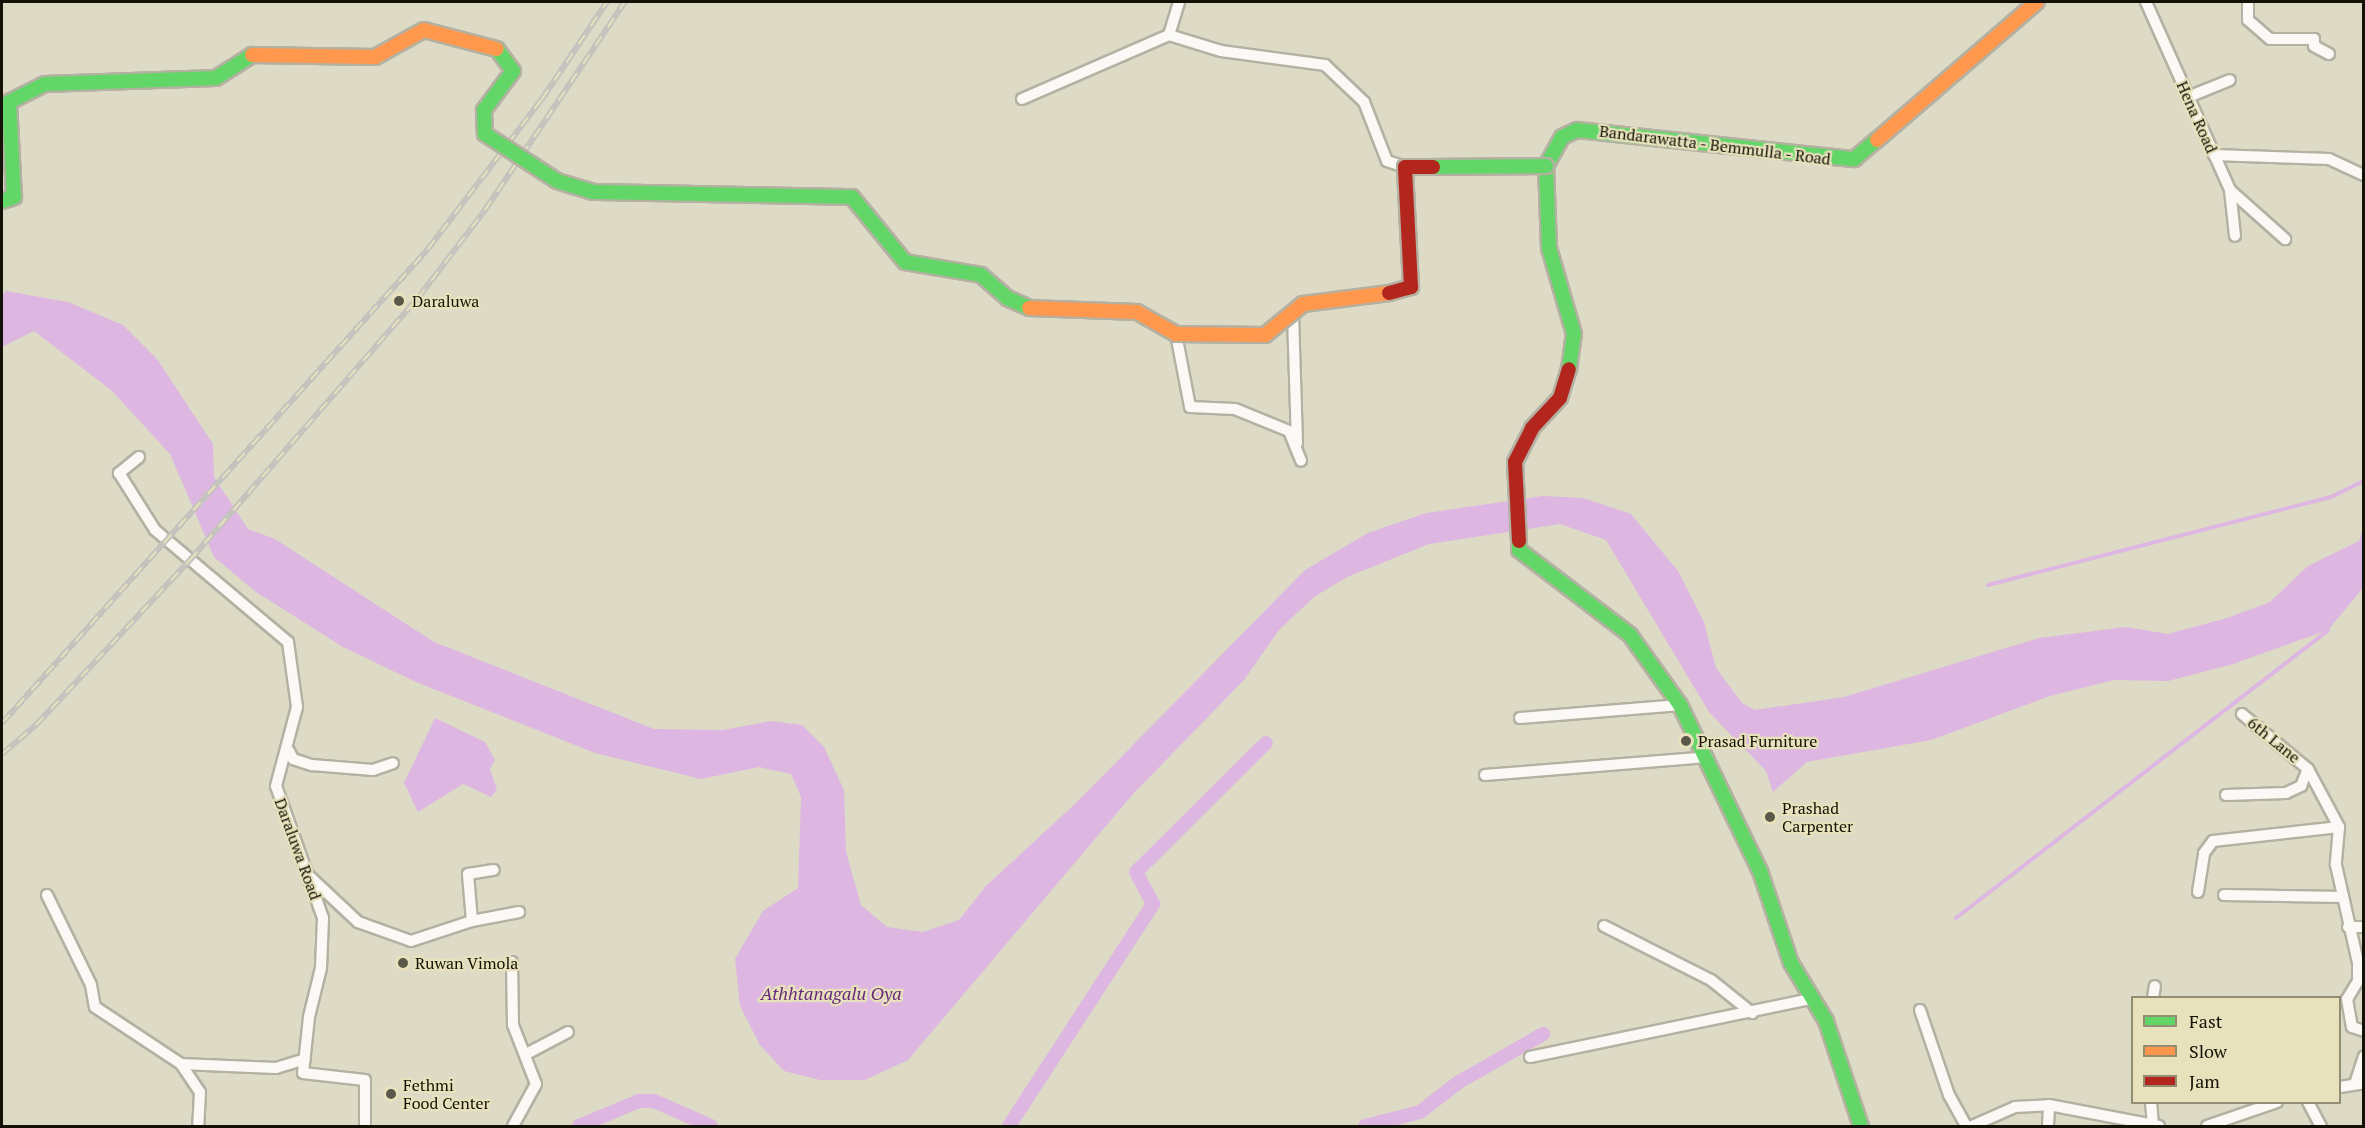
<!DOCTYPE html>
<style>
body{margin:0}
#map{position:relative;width:2365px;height:1128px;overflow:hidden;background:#dddac6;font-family:"PT Serif",serif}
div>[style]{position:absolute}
.water>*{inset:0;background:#ddb7e1}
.stream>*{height:4px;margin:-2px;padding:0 2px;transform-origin:2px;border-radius:2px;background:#ddb7e1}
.canal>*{height:14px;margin:-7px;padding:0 7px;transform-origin:7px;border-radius:7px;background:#ddb7e1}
.roads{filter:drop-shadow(2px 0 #b4b1a2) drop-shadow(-2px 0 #b4b1a2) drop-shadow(0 2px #b4b1a2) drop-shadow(0 -2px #b4b1a2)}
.street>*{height:10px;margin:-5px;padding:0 5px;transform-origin:5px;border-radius:5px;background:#faf9f6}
.fast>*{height:14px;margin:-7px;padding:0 7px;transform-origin:7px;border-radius:7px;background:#63d668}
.slow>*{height:14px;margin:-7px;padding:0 7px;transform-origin:7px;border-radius:7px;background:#ff974d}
.jam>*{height:14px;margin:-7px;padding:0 7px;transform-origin:7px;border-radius:7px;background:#b3261e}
.rail>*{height:6px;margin-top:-3px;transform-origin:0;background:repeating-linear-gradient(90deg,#e7e1bc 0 11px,#c4c3be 0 22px);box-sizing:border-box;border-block:2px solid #c4c3be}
.bridges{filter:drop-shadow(2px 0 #b4b1a2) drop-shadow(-2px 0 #b4b1a2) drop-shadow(0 2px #b4b1a2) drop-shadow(0 -2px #b4b1a2)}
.fast-bridge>*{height:14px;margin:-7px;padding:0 7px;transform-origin:7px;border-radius:7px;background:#63d668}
.slow-bridge>*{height:14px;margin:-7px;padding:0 7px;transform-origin:7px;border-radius:7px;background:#ff974d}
.jam-bridge>*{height:14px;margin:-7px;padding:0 7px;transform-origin:7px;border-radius:7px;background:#b3261e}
.dots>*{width:16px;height:16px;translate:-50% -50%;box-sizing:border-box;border:3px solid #e7e1bc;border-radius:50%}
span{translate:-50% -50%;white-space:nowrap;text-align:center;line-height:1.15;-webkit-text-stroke:4.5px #e7e1bc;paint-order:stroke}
.street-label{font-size:16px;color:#141206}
.poi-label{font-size:16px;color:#141206}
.left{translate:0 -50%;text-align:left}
.water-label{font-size:18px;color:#682a7a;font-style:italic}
.frame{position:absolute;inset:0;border:3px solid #141206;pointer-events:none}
.legend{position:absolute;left:2131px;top:996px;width:210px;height:108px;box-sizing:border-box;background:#e7e1bc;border:2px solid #938e73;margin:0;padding:8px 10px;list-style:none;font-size:18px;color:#141206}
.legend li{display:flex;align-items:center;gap:12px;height:30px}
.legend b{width:30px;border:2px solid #938e73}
</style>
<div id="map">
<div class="water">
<div style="clip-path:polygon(6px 291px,68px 302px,123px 325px,157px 359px,213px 444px,214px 477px,248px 529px,275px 539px,434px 642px,654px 729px,723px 730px,771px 721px,802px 725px,824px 747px,844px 790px,846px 852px,861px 905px,887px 927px,923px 932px,959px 920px,986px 886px,1076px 803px,1305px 570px,1368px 533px,1426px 513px,1543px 496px,1583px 498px,1631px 514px,1678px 571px,1704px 622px,1716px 668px,1742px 703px,1755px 710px,1844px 697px,2039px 638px,2126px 627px,2168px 634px,2227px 618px,2270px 602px,2308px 566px,2359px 541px,2363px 529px,2363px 588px,2328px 630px,2233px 664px,2168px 681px,2114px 680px,2050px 696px,1931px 740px,1807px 762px,1773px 792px,1766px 771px,1709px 712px,1606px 540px,1560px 524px,1429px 544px,1347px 577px,1314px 597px,1279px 630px,1244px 680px,1133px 794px,908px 1060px,865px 1080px,820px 1080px,784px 1071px,760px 1045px,740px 1006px,735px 959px,763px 911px,798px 888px,801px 797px,791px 774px,759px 767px,701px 779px,595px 753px,416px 682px,343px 647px,256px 592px,214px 557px,170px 454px,111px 390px,34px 331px,2px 347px,2px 295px)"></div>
<div style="clip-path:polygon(435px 718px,485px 742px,495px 760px,490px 769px,497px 790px,491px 797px,463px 784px,418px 812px,404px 783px)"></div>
</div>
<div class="stream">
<div style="left:1988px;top:585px;width:354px;rotate:-14.4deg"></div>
<div style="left:2331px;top:497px;width:37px;rotate:-26deg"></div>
<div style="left:1956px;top:918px;width:470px;rotate:-37.7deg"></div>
</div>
<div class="canal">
<div style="left:579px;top:1126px;width:65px;rotate:-22.6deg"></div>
<div style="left:639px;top:1101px;width:15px"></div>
<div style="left:654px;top:1101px;width:62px;rotate:23.7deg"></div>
<div style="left:1009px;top:1126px;width:265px;rotate:-57deg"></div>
<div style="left:1153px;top:904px;width:36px;rotate:-118deg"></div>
<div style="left:1136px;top:872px;width:183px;rotate:-44.8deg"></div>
<div style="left:1365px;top:1126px;width:57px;rotate:-14.3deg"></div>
<div style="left:1420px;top:1112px;width:49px;rotate:-37.6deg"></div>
<div style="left:1459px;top:1082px;width:97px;rotate:-29.7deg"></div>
</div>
<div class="roads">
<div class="street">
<div style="left:2146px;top:2px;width:206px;rotate:65.9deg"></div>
<div style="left:2230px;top:190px;width:46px;rotate:83.8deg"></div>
<div style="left:2248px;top:2px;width:18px;rotate:90deg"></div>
<div style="left:2248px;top:20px;width:29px;rotate:41deg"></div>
<div style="left:2270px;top:39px;width:44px"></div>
<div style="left:2314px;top:39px;width:7px;rotate:90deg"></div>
<div style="left:2314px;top:46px;width:17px;rotate:28deg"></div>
<div style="left:1169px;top:35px;width:54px;rotate:17.1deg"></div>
<div style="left:1221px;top:51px;width:105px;rotate:7.7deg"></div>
<div style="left:1325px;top:65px;width:54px;rotate:43.5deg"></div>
<div style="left:1364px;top:102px;width:63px;rotate:68.7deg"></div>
<div style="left:1387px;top:161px;width:19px;rotate:18deg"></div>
<div style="left:2188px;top:97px;width:45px;rotate:-22deg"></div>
<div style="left:1022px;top:99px;width:160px;rotate:-23.5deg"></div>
<div style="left:1169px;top:35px;width:34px;rotate:-73deg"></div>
<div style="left:2214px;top:155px;width:115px;rotate:2deg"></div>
<div style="left:2329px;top:159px;width:38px;rotate:25deg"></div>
<div style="left:2230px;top:190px;width:74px;rotate:41.7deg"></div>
<div style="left:1293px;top:315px;width:128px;rotate:88.2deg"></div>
<div style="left:1176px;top:334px;width:74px;rotate:79.1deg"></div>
<div style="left:1190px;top:407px;width:45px;rotate:2.5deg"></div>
<div style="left:1235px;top:409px;width:58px;rotate:22.2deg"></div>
<div style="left:1289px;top:431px;width:32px;rotate:68deg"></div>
<div style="left:139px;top:457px;width:26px;rotate:141deg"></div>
<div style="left:119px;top:473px;width:67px;rotate:57.7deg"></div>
<div style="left:155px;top:530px;width:174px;rotate:40.1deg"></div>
<div style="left:288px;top:642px;width:66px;rotate:82.1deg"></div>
<div style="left:297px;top:707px;width:82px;rotate:104.9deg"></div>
<div style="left:276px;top:786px;width:140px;rotate:70.4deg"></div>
<div style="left:323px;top:918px;width:50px;rotate:92.3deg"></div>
<div style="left:321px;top:968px;width:50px;rotate:103.8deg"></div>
<div style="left:309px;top:1017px;width:56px;rotate:96.1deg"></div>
<div style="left:303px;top:1073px;width:62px;rotate:6.4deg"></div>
<div style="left:365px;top:1080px;width:46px;rotate:90deg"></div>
<div style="left:2242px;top:714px;width:86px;rotate:39.8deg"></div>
<div style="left:2308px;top:769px;width:66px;rotate:61.9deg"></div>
<div style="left:2339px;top:827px;width:38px;rotate:95deg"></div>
<div style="left:2336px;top:865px;width:100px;rotate:77.3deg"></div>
<div style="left:2358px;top:963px;width:18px;rotate:90deg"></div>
<div style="left:2358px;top:981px;width:21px;rotate:121deg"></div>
<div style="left:2347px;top:999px;width:28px;rotate:80deg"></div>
<div style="left:2352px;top:1027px;width:13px;rotate:18deg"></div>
<div style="left:1520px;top:718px;width:161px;rotate:-4.6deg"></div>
<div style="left:289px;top:751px;width:9px;rotate:63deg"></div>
<div style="left:293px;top:759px;width:20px;rotate:18deg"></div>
<div style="left:312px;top:765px;width:61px;rotate:4.7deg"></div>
<div style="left:373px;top:770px;width:21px;rotate:-19deg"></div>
<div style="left:1485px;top:775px;width:223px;rotate:-4.6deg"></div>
<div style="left:2226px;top:795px;width:60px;rotate:-1.9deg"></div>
<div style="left:2286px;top:793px;width:17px;rotate:-25deg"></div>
<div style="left:2301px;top:786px;width:18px;rotate:-68deg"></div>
<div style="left:308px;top:875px;width:69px;rotate:43.2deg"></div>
<div style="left:358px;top:922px;width:56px;rotate:19.7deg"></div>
<div style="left:411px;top:941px;width:64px;rotate:-18.2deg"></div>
<div style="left:472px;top:921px;width:47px;rotate:-94.9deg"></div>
<div style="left:468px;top:874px;width:26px;rotate:-9deg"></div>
<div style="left:2198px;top:892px;width:39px;rotate:-81deg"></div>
<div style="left:2204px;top:853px;width:15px;rotate:-53deg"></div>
<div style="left:2213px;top:841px;width:127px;rotate:-6.3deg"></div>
<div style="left:47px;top:895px;width:100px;rotate:63.9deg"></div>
<div style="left:91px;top:985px;width:22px;rotate:80deg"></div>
<div style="left:95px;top:1007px;width:103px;rotate:33.5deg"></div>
<div style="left:181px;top:1064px;width:34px;rotate:56deg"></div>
<div style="left:200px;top:1092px;width:34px;rotate:93deg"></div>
<div style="left:2224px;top:895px;width:119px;rotate:1deg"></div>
<div style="left:472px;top:921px;width:48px;rotate:-10.8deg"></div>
<div style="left:1604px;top:926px;width:120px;rotate:26.8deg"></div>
<div style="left:1711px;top:980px;width:53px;rotate:38.8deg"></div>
<div style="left:2348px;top:927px;width:16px"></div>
<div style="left:512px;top:962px;width:63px;rotate:89.1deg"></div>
<div style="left:513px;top:1025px;width:63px;rotate:68.7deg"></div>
<div style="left:536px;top:1084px;width:48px;rotate:118.7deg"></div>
<div style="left:2153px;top:998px;width:12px;rotate:-81deg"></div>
<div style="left:1920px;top:1010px;width:90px;rotate:71.2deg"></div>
<div style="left:1949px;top:1095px;width:35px;rotate:61deg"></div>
<div style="left:528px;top:1053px;width:45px;rotate:-27.7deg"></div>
<div style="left:1530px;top:1057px;width:287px;rotate:-11.7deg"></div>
<div style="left:181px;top:1064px;width:95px;rotate:2.4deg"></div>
<div style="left:276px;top:1068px;width:30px;rotate:-17deg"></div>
<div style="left:2355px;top:1084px;width:29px;rotate:-72deg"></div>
<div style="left:2340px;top:1087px;width:24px;rotate:-9deg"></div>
<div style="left:2151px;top:1102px;width:23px;rotate:85deg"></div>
<div style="left:2308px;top:1102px;width:27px;rotate:62deg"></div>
<div style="left:1972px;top:1126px;width:47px;rotate:-23.8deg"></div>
<div style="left:2015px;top:1107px;width:34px;rotate:-3deg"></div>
<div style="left:2049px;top:1105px;width:112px;rotate:10.8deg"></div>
<div style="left:2048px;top:1126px;width:21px;rotate:-87deg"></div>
<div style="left:2207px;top:1126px;width:74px;rotate:-18.9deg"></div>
</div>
<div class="fast">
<div style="left:1569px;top:369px;width:35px;rotate:-82deg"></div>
<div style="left:1574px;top:334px;width:90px;rotate:-106.2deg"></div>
<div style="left:1549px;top:248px;width:82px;rotate:-92.1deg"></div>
<div style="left:1546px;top:166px;width:33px;rotate:-61deg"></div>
<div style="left:1562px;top:137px;width:17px;rotate:-25deg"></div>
<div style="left:1577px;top:130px;width:279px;rotate:6deg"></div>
<div style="left:1854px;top:159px;width:30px;rotate:-40deg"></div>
<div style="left:1519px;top:541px;width:9px;rotate:90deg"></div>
<div style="left:1519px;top:550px;width:140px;rotate:37.4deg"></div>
<div style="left:1630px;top:635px;width:86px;rotate:54.5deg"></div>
<div style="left:1680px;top:705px;width:184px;rotate:64.3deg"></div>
<div style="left:1760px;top:871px;width:97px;rotate:71.4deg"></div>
<div style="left:1791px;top:963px;width:68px;rotate:58.9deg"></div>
<div style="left:1826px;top:1021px;width:111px;rotate:71.6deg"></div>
</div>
<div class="slow">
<div style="left:1877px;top:140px;width:211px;rotate:-40.8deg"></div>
</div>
<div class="jam">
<div style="left:1519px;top:541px;width:79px;rotate:-92.9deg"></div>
<div style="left:1515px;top:462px;width:38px;rotate:-63deg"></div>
<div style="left:1532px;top:428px;width:41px;rotate:-47deg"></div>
<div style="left:1560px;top:398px;width:30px;rotate:-73deg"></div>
</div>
</div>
<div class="rail">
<div style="left:2px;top:723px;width:637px;rotate:-48.05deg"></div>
<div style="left:428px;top:249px;width:188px;rotate:-52.8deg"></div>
<div style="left:542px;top:99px;width:117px;rotate:-56.2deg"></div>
<div style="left:2px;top:754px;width:45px;rotate:-40.5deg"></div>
<div style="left:36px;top:725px;width:226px;rotate:-47deg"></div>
<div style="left:190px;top:560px;width:347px;rotate:-49deg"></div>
<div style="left:418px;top:298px;width:111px;rotate:-52.7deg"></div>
<div style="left:485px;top:210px;width:251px;rotate:-56.1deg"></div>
</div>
<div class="bridges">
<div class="fast-bridge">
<div style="left:497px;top:49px;width:27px;rotate:54deg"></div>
<div style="left:513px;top:71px;width:49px;rotate:126.6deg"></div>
<div style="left:484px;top:110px;width:24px;rotate:88deg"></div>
<div style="left:485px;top:134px;width:86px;rotate:33.1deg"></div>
<div style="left:557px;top:181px;width:37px;rotate:17deg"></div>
<div style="left:592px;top:192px;width:260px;rotate:1.1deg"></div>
<div style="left:852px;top:197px;width:84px;rotate:50.8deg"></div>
<div style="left:905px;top:262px;width:77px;rotate:9.7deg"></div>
<div style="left:981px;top:275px;width:35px;rotate:41deg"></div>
<div style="left:1007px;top:298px;width:24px;rotate:24deg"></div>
<div style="left:1433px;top:167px;width:113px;rotate:-0.5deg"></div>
<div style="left:2px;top:201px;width:13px;rotate:-18deg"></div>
<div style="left:14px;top:197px;width:95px;rotate:-93deg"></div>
<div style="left:9px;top:102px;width:40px;rotate:-26.6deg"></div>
<div style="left:45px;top:84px;width:171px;rotate:-2deg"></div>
<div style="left:216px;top:78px;width:43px;rotate:-32.6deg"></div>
</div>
<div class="slow-bridge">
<div style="left:252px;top:55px;width:123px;rotate:0.9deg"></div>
<div style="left:375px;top:57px;width:56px;rotate:-28.9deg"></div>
<div style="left:424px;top:30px;width:75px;rotate:14.6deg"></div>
<div style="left:1029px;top:308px;width:108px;rotate:2.1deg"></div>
<div style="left:1137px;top:312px;width:45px;rotate:29.4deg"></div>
<div style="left:1176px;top:334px;width:89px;rotate:0.6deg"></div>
<div style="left:1265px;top:335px;width:49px;rotate:-39.2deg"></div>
<div style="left:1303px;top:304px;width:87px;rotate:-7.3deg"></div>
</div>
<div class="jam-bridge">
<div style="left:1389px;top:293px;width:23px;rotate:-15deg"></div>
<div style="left:1411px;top:287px;width:120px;rotate:-92.9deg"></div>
<div style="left:1405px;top:167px;width:28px"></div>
</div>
</div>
<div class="dots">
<div style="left:399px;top:301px;background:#5a5849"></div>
<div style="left:1686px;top:741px;background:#5a5849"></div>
<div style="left:1770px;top:817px;background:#5a5849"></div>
<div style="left:403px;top:963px;background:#5a5849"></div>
<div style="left:391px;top:1094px;background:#5a5849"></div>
</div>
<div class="street-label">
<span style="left:2197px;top:117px;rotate:66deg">Hena Road</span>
<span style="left:1715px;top:145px;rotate:7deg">Bandarawatta - Bemmulla - Road</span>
<span style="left:2274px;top:740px;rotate:39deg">6th Lane</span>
<span style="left:298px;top:849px;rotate:70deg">Daraluwa Road</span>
</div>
<div class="poi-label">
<span class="left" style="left:412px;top:301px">Daraluwa</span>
<span class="left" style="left:1698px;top:741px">Prasad Furniture</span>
<span class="left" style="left:1782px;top:817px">Prashad<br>Carpenter</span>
<span class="left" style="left:415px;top:963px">Ruwan Vimola</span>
<span class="left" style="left:403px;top:1094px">Fethmi<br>Food Center</span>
</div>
<div class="water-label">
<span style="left:831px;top:993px">Athhtanagalu Oya</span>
</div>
<div class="frame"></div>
<ul class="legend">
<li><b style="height:8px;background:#63d668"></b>Fast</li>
<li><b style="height:8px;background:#ff974d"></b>Slow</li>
<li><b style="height:8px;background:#b3261e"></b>Jam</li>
</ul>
</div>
